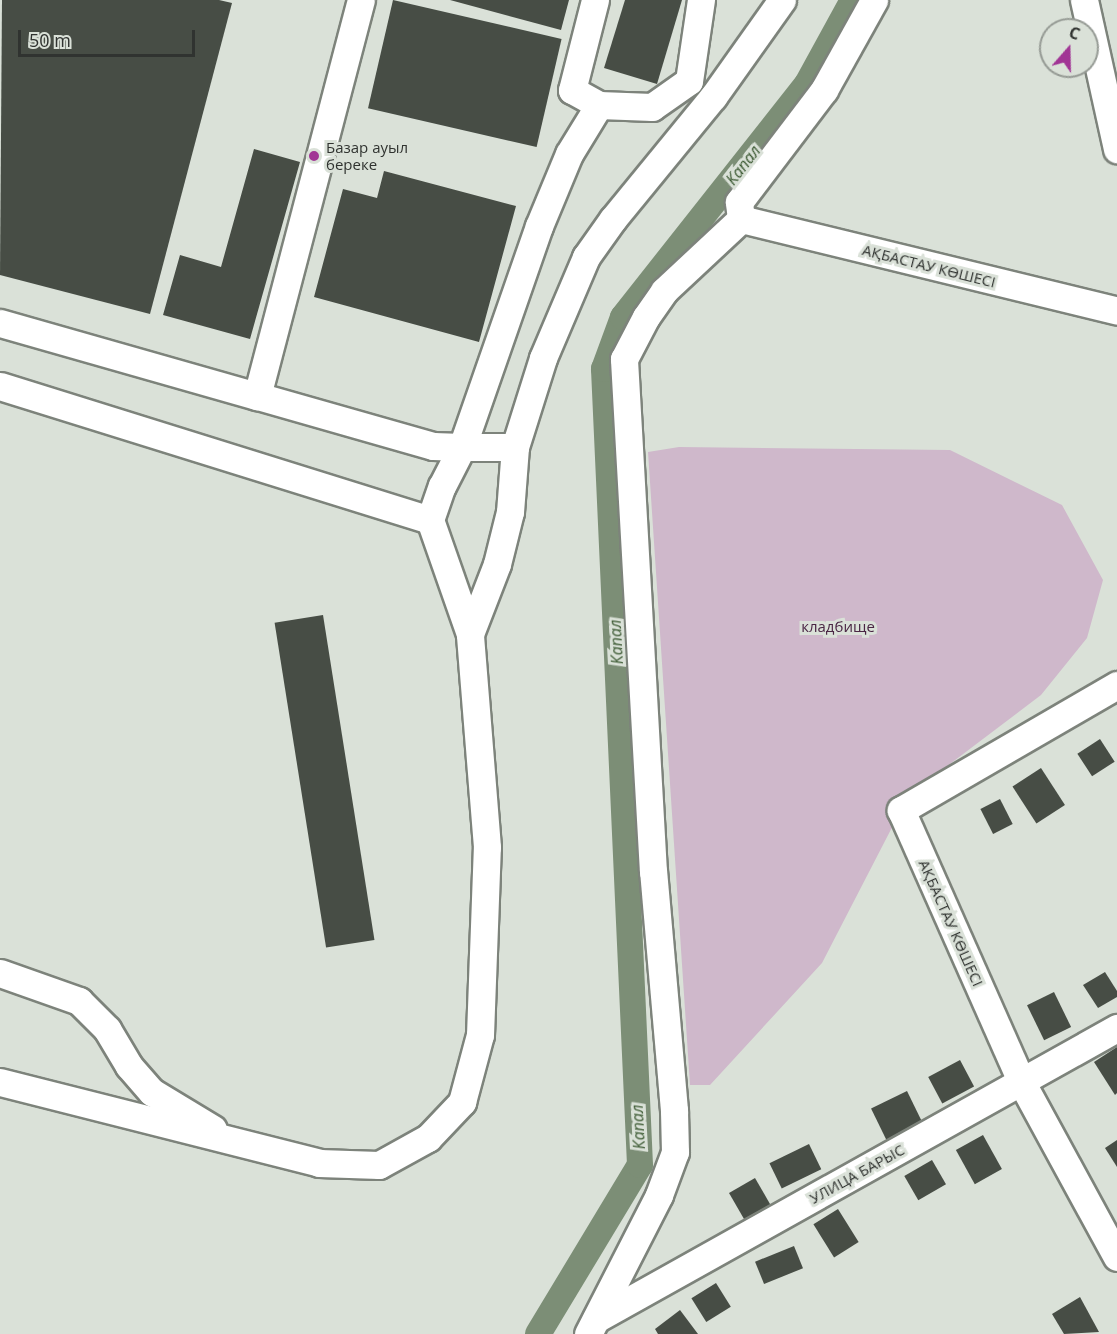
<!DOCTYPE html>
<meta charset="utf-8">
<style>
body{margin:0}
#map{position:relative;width:1117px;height:1334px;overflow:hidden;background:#dae1d8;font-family:"Open Sans",sans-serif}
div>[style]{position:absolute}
.green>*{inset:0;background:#cfb8cb}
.canal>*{height:26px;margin:-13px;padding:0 13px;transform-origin:13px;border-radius:13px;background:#7c8e76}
.building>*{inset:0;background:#474d45;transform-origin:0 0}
.roads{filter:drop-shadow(2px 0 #7d837b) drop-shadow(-2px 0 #7d837b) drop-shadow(0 2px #7d837b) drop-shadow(0 -2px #7d837b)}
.minor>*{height:27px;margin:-13.5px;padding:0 13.5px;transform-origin:13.5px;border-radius:13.5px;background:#fff}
.dots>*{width:16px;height:16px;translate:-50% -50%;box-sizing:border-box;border:3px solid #dae1d8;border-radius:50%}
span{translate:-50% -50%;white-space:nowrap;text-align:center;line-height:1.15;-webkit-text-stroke:6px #dae1d8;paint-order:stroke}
.poi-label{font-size:15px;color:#303330}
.left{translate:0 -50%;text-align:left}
.street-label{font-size:15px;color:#303330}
.park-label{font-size:15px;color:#4a2644}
.water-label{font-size:16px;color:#3a5831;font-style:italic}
.north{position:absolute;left:1039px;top:18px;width:60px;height:60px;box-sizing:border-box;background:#dae1d8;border:2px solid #969b95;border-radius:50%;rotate:20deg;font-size:16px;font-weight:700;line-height:24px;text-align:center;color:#303330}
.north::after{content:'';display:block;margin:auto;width:21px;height:27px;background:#a13595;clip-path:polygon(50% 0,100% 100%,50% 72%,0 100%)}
.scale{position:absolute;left:18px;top:30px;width:177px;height:27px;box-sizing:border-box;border:3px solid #303330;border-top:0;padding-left:8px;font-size:18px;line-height:21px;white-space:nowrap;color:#303330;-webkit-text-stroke:4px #dae1d8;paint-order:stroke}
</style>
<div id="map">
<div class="green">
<div style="clip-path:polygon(679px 447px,950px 450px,1062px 505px,1103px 580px,1087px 638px,1041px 695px,942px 770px,901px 810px,822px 963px,710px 1085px,690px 1085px,648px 452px)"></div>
</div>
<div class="canal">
<div style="left:538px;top:1334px;width:197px;rotate:-58.9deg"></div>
<div style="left:640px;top:1165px;width:797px;rotate:-92.59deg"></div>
<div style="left:604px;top:369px;width:55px;rotate:-69.9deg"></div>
<div style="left:623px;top:317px;width:297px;rotate:-51.7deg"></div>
<div style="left:807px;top:84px;width:96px;rotate:-61.3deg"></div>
</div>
<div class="building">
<div style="clip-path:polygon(2px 0,219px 0,232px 3px,150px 314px,0 275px)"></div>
<div style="left:393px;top:0;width:173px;height:111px;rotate:13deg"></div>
<div style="clip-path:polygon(450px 0,569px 0,561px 30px)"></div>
<div style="clip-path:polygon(625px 0,682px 0,657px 84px,604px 68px)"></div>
<div style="clip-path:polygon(254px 149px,300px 162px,250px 339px,163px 315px,180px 255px,221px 267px)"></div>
<div style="clip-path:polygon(384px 171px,516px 206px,479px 342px,314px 297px,343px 189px,377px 198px)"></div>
<div style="left:323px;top:615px;width:329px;height:49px;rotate:81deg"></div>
<div style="left:1100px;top:739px;width:27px;height:27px;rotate:57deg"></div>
<div style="left:1041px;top:768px;width:44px;height:34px;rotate:57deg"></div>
<div style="left:1000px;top:799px;width:28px;height:22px;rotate:63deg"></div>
<div style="clip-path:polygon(1105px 972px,1117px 991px,1117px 997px,1098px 1008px,1083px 985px)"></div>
<div style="left:1054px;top:992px;width:39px;height:30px;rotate:64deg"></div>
<div style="clip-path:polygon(1117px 1047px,1117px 1093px,1115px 1095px,1094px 1062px)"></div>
<div style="left:960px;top:1060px;width:30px;height:36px;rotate:62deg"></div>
<div style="left:907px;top:1091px;width:37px;height:40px;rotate:64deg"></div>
<div style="left:983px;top:1135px;width:39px;height:31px;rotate:61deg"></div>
<div style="clip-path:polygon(1117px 1140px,1117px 1167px,1105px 1148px)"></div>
<div style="left:809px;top:1144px;width:28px;height:44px;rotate:64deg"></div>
<div style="left:932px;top:1160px;width:28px;height:32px;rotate:60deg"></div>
<div style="left:755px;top:1178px;width:32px;height:30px;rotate:60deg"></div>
<div style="left:838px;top:1209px;width:39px;height:29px;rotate:58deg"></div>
<div style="left:794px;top:1246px;width:24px;height:42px;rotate:68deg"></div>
<div style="left:716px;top:1283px;width:28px;height:29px;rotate:58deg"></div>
<div style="clip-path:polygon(1080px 1297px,1099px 1332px,1064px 1334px,1052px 1314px)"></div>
<div style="clip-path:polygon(680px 1310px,698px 1334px,658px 1334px,655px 1329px)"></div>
</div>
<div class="roads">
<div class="minor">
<div style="left:595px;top:0;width:93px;rotate:104.3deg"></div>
<div style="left:572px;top:90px;width:31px;rotate:29deg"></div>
<div style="left:599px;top:105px;width:53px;rotate:2.2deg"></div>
<div style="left:652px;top:107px;width:45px;rotate:-35.1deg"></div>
<div style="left:689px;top:81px;width:82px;rotate:-81.6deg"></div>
<div style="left:1084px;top:0;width:153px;rotate:77.5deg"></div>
<div style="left:599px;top:105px;width:57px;rotate:121.5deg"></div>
<div style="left:569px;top:154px;width:78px;rotate:112.6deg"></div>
<div style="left:539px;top:226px;width:234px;rotate:109.2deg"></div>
<div style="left:462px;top:447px;width:53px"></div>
<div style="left:515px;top:447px;width:93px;rotate:-72.5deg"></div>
<div style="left:543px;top:358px;width:110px;rotate:-66.9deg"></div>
<div style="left:586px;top:257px;width:47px;rotate:-54.6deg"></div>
<div style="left:613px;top:219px;width:158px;rotate:-50.7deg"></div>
<div style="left:713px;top:97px;width:119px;rotate:-54.6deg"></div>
<div style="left:741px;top:219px;width:387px;rotate:13.7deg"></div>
<div style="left:741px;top:219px;width:17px;rotate:-97deg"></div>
<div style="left:739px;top:202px;width:141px;rotate:-52.8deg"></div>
<div style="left:824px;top:90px;width:103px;rotate:-60.9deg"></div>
<div style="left:0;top:323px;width:267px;rotate:15.9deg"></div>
<div style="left:257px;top:396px;width:409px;rotate:-75.3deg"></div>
<div style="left:0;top:386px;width:450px;rotate:17.3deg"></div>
<div style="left:430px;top:520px;width:36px;rotate:-71deg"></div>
<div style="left:442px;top:486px;width:44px;rotate:-62.9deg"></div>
<div style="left:462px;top:447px;width:29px;rotate:-178deg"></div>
<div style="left:433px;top:446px;width:183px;rotate:-164.1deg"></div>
<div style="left:470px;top:634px;width:75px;rotate:-68.9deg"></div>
<div style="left:497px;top:564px;width:54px;rotate:-76deg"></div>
<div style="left:510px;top:512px;width:65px;rotate:-85.6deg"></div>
<div style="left:1117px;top:685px;width:250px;rotate:149.9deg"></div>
<div style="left:901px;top:810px;width:299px;rotate:66.1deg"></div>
<div style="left:1022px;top:1083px;width:198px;rotate:61.4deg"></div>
<div style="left:0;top:973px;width:84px;rotate:19.5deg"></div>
<div style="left:79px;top:1001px;width:40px;rotate:45deg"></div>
<div style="left:107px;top:1029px;width:43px;rotate:59.3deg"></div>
<div style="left:129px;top:1066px;width:35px;rotate:49deg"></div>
<div style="left:152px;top:1092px;width:71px;rotate:31.2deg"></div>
<div style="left:0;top:1082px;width:329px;rotate:14.2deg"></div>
<div style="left:319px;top:1163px;width:60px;rotate:1.9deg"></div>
<div style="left:379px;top:1165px;width:56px;rotate:-28.9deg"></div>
<div style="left:428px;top:1138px;width:50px;rotate:-46.6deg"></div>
<div style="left:462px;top:1102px;width:69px;rotate:-75deg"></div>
<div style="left:480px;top:1035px;width:188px;rotate:-87.9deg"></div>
<div style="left:487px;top:847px;width:214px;rotate:-94.6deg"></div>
<div style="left:470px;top:634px;width:121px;rotate:-109.3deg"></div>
<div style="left:596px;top:1319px;width:597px;rotate:-29.19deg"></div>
<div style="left:588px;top:1334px;width:156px;rotate:-62.9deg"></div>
<div style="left:659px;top:1195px;width:46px;rotate:-69.6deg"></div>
<div style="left:675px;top:1152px;width:42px;rotate:-91.4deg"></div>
<div style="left:674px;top:1110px;width:239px;rotate:-95deg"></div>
<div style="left:653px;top:872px;width:514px;rotate:-93.24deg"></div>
<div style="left:624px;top:359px;width:47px;rotate:-62.4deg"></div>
<div style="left:646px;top:317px;width:32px;rotate:-55deg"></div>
<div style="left:664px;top:291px;width:105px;rotate:-43.1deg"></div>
</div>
</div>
<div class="dots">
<div style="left:314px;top:156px;background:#a13595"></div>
</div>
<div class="poi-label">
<span class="left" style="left:326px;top:156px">Базар ауыл<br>береке</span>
</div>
<div class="street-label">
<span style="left:929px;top:266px;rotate:14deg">АҚБАСТАУ КӨШЕСІ</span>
<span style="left:951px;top:923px;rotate:66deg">АҚБАСТАУ КӨШЕСІ</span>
<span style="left:857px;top:1174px;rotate:-29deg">УЛИЦА БАРЫС</span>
</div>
<div class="park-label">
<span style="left:838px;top:627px">кладбище</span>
</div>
<div class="water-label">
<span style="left:743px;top:165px;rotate:-52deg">Капал</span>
<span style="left:616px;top:642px;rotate:-93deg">Капал</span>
<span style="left:638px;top:1127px;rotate:-93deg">Капал</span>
</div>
<div class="north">С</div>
<div class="scale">50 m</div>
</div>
